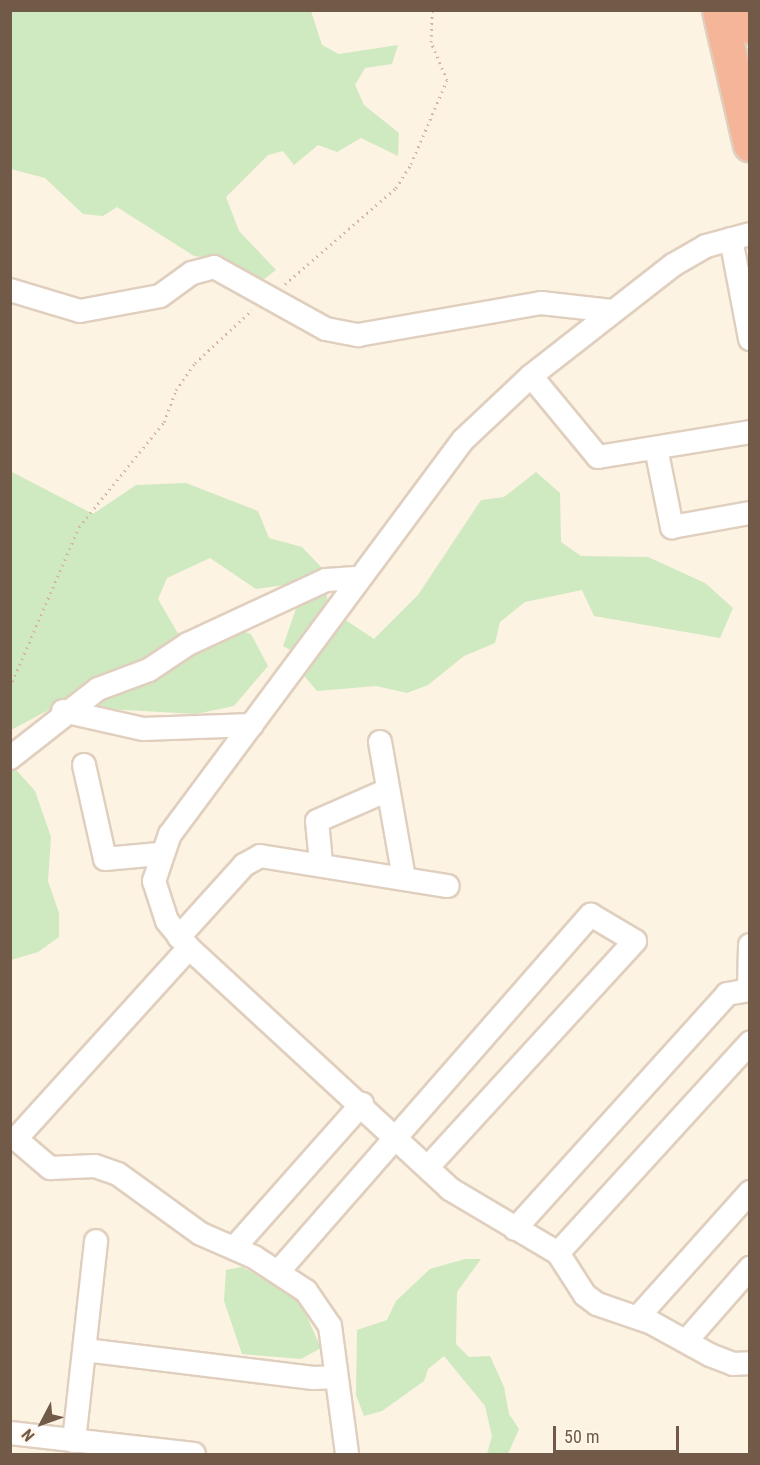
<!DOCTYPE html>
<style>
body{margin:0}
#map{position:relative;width:760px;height:1465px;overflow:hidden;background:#fcf3e2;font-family:"Roboto Condensed",sans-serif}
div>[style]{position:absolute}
.green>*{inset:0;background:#cfe9c1}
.path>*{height:3px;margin-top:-1.5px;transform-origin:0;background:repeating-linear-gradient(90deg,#d5b59d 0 1.5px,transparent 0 6px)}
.roads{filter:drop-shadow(2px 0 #e0cfbe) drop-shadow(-2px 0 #e0cfbe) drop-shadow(0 2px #e0cfbe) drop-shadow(0 -2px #e0cfbe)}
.minor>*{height:22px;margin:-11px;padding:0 11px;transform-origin:11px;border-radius:11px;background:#fff}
.highway>*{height:33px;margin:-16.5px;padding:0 16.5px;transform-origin:16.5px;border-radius:16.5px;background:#f5b599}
span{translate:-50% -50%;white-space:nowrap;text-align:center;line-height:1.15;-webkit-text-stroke:6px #fff7e8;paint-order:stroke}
.frame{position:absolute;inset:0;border:12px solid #725a49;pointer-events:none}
.north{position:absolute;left:12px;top:1393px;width:60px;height:60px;-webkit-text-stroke:4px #fff7e8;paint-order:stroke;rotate:229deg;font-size:16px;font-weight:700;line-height:24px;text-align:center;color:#725a49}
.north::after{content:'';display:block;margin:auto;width:21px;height:27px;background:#725a49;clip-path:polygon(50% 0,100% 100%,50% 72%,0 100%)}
.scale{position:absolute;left:553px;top:1426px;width:126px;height:27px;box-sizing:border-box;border:3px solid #725a49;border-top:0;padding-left:8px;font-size:18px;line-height:21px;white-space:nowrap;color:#725a49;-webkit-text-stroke:4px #fff7e8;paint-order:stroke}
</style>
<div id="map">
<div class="green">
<div style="clip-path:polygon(10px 11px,311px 11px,322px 45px,339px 54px,398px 45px,392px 64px,365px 68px,355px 85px,364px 105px,399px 133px,398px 156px,361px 138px,337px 152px,318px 145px,294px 165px,283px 151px,268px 155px,226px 197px,239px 231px,276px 270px,260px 282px,222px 260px,194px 256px,117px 207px,103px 216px,83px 214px,45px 178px,11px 169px)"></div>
<div style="clip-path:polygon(10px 471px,93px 514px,136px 485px,186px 483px,258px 511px,269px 538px,302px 547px,321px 567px,328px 602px,294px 652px,283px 646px,299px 600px,291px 584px,256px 589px,210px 558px,167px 578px,158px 599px,177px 632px,199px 645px,238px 630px,251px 634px,268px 666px,234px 706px,196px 714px,56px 706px,11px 730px)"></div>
<div style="clip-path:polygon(536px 472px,560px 493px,561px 542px,581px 556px,648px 557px,705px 583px,733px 608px,720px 638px,594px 616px,582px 590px,525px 602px,500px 622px,495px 643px,464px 656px,428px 685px,407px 693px,376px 686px,317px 691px,301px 672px,341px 617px,374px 639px,418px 595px,481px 500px,504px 497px)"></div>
<div style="clip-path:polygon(10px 763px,35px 791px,51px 837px,48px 881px,59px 913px,59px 937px,38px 952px,11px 960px)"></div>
<div style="clip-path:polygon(465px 1259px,481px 1259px,457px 1292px,456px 1344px,469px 1357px,490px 1356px,504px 1387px,509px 1414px,519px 1429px,508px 1454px,487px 1454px,492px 1436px,485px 1406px,444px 1356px,428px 1369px,424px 1381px,382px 1411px,364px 1416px,356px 1395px,357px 1330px,387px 1320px,396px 1301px,430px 1269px)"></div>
<div style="clip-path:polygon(242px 1267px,298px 1297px,321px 1348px,301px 1359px,242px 1354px,224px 1301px,226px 1270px)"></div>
</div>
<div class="path">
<div style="left:285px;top:284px;width:147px;rotate:-40.9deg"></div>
<div style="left:396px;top:188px;width:28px;rotate:-58deg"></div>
<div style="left:411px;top:164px;width:91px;rotate:-66.8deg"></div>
<div style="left:447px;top:80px;width:41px;rotate:-112.8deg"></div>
<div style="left:431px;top:42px;width:32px;rotate:-88deg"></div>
<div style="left:10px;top:687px;width:174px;rotate:-66.7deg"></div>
<div style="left:79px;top:527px;width:135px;rotate:-51deg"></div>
<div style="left:164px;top:422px;width:34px;rotate:-69deg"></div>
<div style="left:176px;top:390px;width:33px;rotate:-55deg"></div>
<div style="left:195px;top:363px;width:78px;rotate:-42.9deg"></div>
</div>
<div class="roads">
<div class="minor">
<div style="left:750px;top:234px;width:46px;rotate:164.7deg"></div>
<div style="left:706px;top:246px;width:38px;rotate:150deg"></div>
<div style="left:673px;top:265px;width:180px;rotate:142deg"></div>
<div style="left:531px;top:376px;width:93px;rotate:136.7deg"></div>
<div style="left:463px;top:440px;width:491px;rotate:126.6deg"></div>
<div style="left:170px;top:834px;width:50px;rotate:108.8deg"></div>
<div style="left:154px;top:881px;width:42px;rotate:72deg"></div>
<div style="left:167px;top:921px;width:35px;rotate:51deg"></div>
<div style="left:189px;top:948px;width:355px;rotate:42.7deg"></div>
<div style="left:450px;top:1189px;width:126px;rotate:30.7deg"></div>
<div style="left:558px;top:1253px;width:50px;rotate:57.3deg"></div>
<div style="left:585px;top:1295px;width:15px;rotate:37deg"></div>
<div style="left:597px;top:1304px;width:58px;rotate:19.1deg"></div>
<div style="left:652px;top:1323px;width:66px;rotate:28.9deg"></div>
<div style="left:710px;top:1355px;width:25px;rotate:21deg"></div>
<div style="left:733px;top:1364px;width:17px;rotate:-3deg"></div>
<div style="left:731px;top:239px;width:102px;rotate:79.2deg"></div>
<div style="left:10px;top:290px;width:73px;rotate:16.7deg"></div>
<div style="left:80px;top:311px;width:81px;rotate:-10.6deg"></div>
<div style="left:160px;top:296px;width:39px;rotate:-36deg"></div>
<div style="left:192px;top:273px;width:23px;rotate:-15deg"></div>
<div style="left:214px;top:267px;width:128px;rotate:29deg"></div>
<div style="left:326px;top:329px;width:33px;rotate:11deg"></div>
<div style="left:358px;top:335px;width:186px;rotate:-9.9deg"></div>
<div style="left:541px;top:303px;width:71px;rotate:6.4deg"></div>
<div style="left:531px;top:376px;width:105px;rotate:50.4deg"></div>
<div style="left:598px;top:457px;width:154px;rotate:-9.3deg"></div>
<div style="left:656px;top:448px;width:81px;rotate:78.6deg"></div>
<div style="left:672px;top:527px;width:79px;rotate:-10.2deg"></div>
<div style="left:63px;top:711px;width:82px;rotate:12.7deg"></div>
<div style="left:143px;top:729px;width:109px;rotate:-2.1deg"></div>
<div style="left:380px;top:742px;width:138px;rotate:80deg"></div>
<div style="left:10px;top:758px;width:112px;rotate:-38.1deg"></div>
<div style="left:98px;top:689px;width:54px;rotate:-20.4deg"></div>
<div style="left:149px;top:670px;width:47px;rotate:-33.7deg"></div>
<div style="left:188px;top:644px;width:152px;rotate:-24.9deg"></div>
<div style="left:326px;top:580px;width:30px;rotate:-4deg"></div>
<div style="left:84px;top:765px;width:96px;rotate:77.4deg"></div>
<div style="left:105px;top:859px;width:54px;rotate:-5.3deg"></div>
<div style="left:321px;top:863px;width:42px;rotate:-95.4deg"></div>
<div style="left:317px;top:821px;width:77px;rotate:-23.6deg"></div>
<div style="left:179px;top:937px;width:97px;rotate:-47.9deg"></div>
<div style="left:244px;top:865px;width:18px;rotate:-29deg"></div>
<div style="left:260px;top:856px;width:190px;rotate:9.1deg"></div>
<div style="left:189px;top:948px;width:258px;rotate:132.2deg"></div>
<div style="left:16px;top:1139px;width:45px;rotate:40.5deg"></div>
<div style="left:50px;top:1168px;width:45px;rotate:-2.5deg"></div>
<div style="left:95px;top:1166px;width:24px;rotate:19deg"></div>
<div style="left:118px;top:1174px;width:102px;rotate:35.9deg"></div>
<div style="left:201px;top:1234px;width:58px;rotate:23.5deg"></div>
<div style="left:254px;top:1257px;width:62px;rotate:33.2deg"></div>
<div style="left:306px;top:1291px;width:42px;rotate:55.6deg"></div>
<div style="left:330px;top:1326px;width:129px;rotate:82.4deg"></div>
<div style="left:749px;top:990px;width:45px;rotate:-88.7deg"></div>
<div style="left:515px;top:1229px;width:316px;rotate:-47.9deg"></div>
<div style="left:727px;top:994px;width:23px;rotate:-10deg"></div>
<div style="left:234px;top:1248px;width:193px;rotate:-48.4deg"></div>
<div style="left:558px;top:1253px;width:285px;rotate:-47.6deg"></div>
<div style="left:278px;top:1272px;width:475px;rotate:-48.8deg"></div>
<div style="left:591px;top:915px;width:51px;rotate:30.6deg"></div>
<div style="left:635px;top:941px;width:305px;rotate:132.5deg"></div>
<div style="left:638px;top:1317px;width:168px;rotate:-48.1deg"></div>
<div style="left:687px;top:1340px;width:96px;rotate:-48.8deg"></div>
<div style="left:85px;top:1350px;width:230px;rotate:7deg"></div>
<div style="left:313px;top:1378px;width:23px;rotate:-2deg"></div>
<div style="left:10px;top:1433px;width:185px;rotate:6.5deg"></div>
<div style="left:74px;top:1441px;width:201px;rotate:-83.7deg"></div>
</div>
<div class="highway">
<div style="left:719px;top:10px;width:138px;rotate:77deg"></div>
<div style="left:746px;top:10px;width:17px;rotate:77deg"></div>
</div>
</div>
<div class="frame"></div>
<div class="north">N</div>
<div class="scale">50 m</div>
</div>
